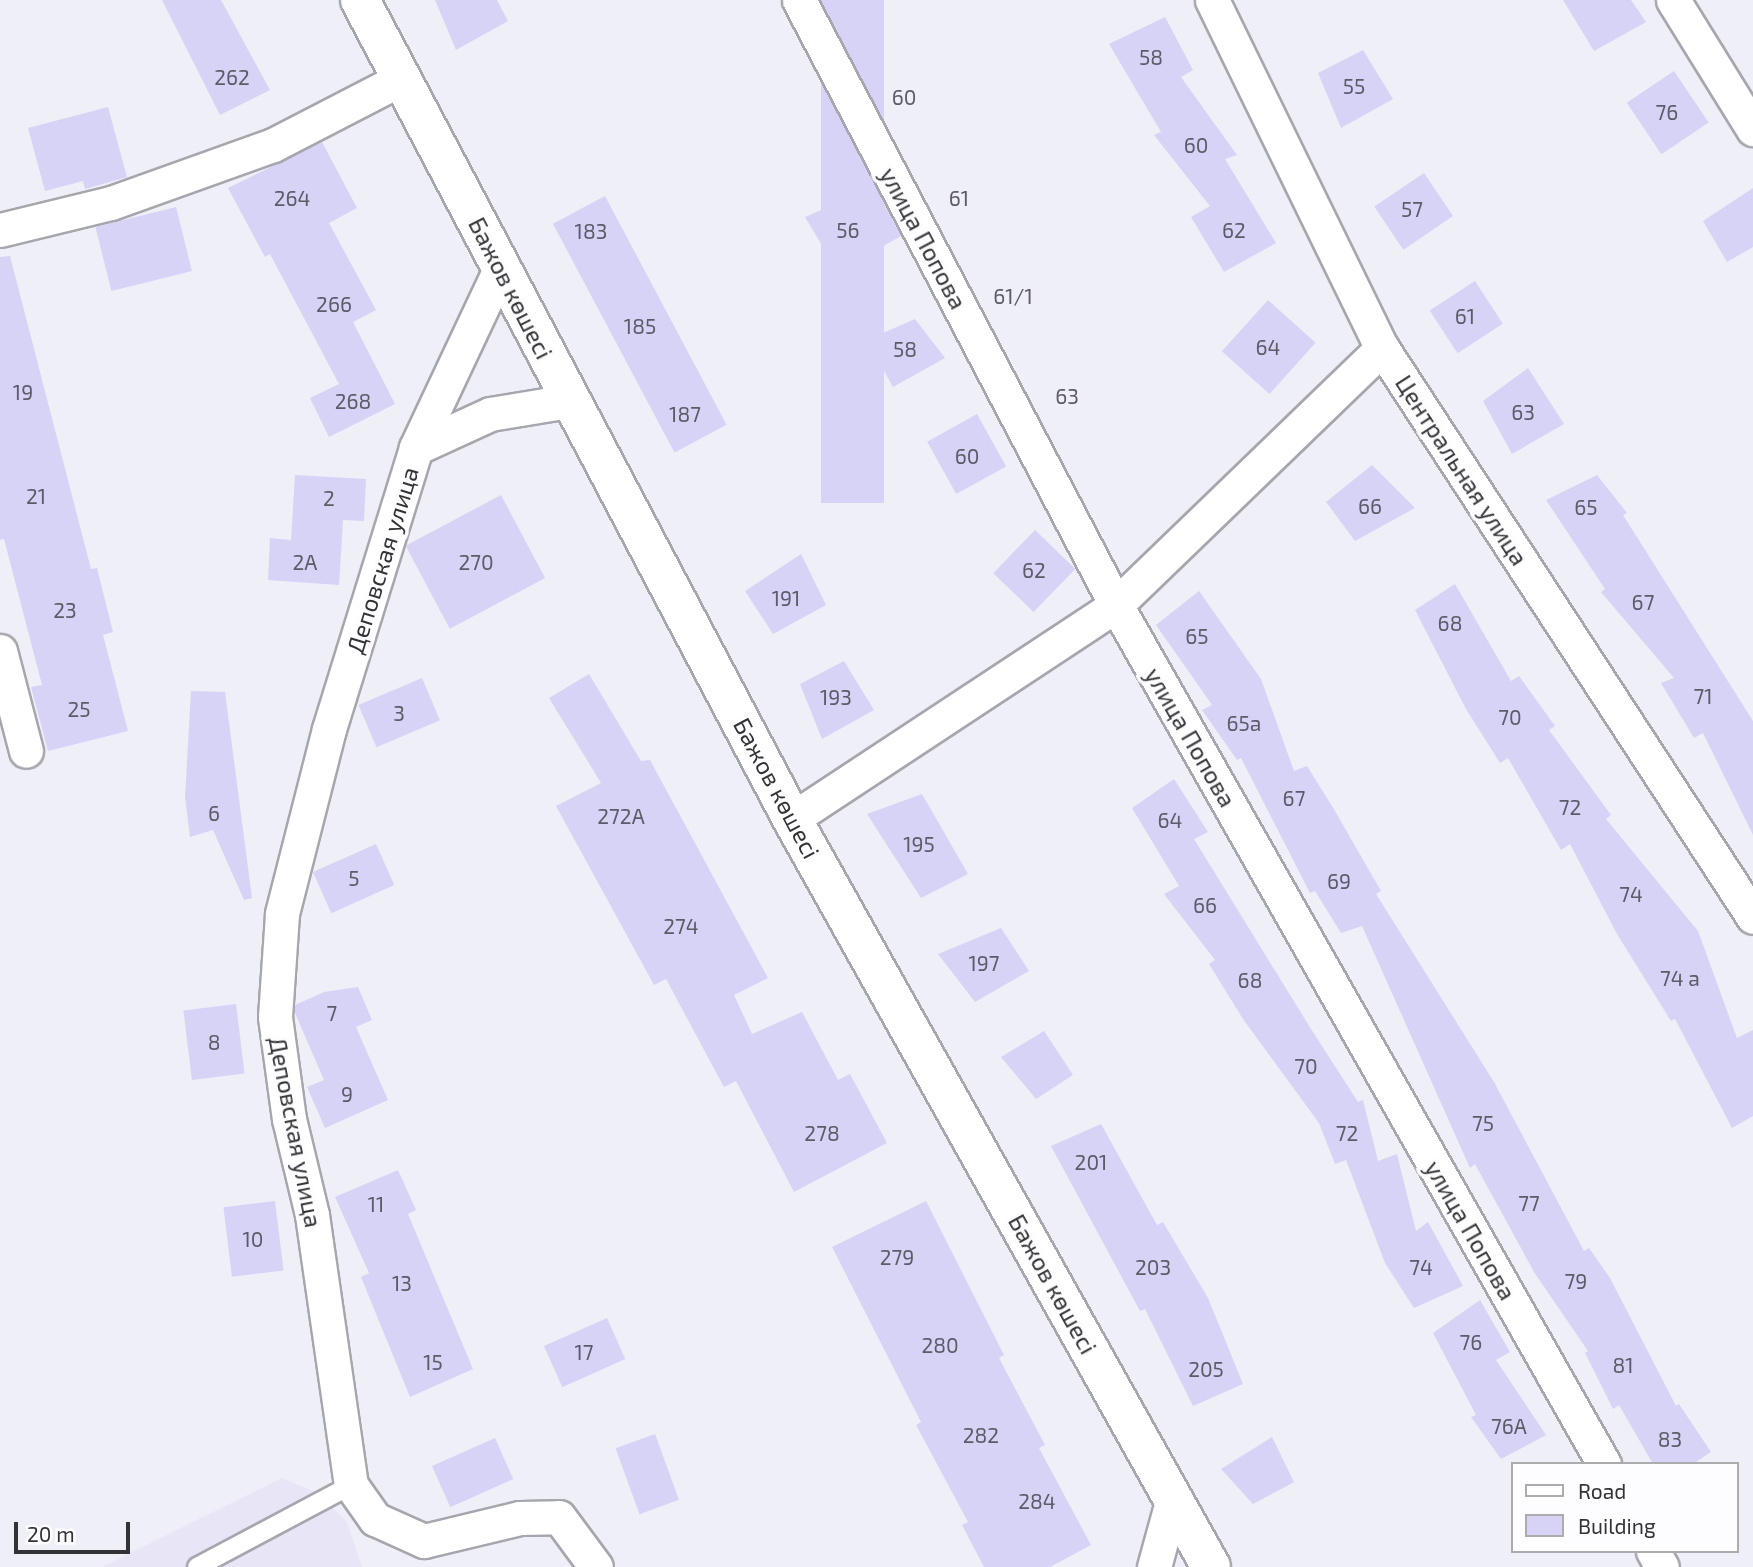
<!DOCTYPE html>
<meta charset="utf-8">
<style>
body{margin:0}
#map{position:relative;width:1753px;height:1567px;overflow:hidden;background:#efeff7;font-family:"Exo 2",sans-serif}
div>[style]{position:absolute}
.built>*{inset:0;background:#e8e6f6}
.building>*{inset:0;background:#d6d3f7;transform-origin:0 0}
.roads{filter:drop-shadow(2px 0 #a6a6ae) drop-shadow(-2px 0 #a6a6ae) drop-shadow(0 2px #a6a6ae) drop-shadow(0 -2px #a6a6ae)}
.lane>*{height:18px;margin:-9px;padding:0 9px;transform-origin:9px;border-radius:9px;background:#fff}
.street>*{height:33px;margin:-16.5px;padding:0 16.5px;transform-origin:16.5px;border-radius:16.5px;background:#fff}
.primary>*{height:38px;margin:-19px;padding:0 19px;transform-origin:19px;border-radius:19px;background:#fff}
span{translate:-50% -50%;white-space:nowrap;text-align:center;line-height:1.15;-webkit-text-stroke:7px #fdfdff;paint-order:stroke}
.number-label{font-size:21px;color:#5c5b67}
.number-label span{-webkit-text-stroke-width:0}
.street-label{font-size:24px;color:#333337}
.legend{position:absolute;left:1511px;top:1462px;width:228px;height:91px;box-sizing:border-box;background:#fdfdff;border:2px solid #acacaf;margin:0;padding:9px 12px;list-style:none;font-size:21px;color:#333337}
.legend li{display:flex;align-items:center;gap:14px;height:35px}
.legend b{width:35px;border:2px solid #acacaf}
.scale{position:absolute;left:14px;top:1522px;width:116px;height:32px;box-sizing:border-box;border:4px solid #333337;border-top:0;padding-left:9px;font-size:21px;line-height:24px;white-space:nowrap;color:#333337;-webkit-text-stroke:5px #fdfdff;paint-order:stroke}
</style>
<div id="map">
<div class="built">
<div style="clip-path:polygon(282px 1478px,318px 1493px,347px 1522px,362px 1567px,102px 1567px)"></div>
</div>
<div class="building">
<div style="clip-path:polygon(162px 0,221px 0,270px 90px,220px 115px)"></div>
<div style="clip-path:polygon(435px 0,497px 0,508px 21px,456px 50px)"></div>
<div style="left:821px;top:0;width:63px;height:503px"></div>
<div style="clip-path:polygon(1563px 0,1631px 0,1646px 22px,1594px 51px)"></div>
<div style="clip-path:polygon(1165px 17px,1193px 70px,1181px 77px,1237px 155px,1225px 159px,1276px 243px,1224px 272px,1191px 217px,1210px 206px,1154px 135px,1161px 132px,1109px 44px)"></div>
<div style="clip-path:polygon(1363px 50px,1393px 99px,1341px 128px,1318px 73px)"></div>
<div style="left:1674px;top:71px;width:62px;height:57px;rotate:56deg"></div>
<div style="clip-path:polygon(108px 107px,127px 177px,85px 189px,83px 181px,45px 191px,28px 128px)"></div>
<div style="clip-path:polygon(322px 142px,357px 208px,329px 223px,376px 310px,353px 322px,395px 404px,329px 437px,310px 398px,339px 384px,270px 254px,265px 257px,228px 188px)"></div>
<div style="left:1424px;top:173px;width:52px;height:60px;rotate:56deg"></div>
<div style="clip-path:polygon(875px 187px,901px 236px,838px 272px,805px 217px)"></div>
<div style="clip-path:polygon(1753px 188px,1753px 247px,1727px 262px,1703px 221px)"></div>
<div style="left:605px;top:196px;width:259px;height:59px;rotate:62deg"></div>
<div style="left:176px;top:207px;width:66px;height:83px;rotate:76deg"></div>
<div style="clip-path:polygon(10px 256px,91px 569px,97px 568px,113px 632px,103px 635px,128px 731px,48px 751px,31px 687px,42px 685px,4px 539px,0 540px,0 257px)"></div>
<div style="left:1475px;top:281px;width:51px;height:54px;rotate:57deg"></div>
<div style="left:1268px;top:300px;width:64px;height:69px;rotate:42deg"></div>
<div style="clip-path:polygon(915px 319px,945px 358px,893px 387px,867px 340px)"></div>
<div style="clip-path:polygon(1528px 368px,1564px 424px,1512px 454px,1483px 401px)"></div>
<div style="left:977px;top:414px;width:60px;height:57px;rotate:61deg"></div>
<div style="clip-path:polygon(1372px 465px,1415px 508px,1355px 541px,1326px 502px)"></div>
<div style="clip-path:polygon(295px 475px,366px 479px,364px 521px,343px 520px,339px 585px,268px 580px,270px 538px,291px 540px)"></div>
<div style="clip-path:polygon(1597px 475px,1627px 513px,1623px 515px,1753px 721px,1753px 835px,1703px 733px,1694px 738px,1661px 683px,1674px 678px,1601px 592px,1605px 589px,1546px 500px)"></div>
<div style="left:501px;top:495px;width:94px;height:108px;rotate:62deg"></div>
<div style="left:1035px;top:530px;width:56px;height:60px;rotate:44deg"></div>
<div style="clip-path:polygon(801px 554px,826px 605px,773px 634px,745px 591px)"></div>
<div style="clip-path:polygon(1455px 584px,1511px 681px,1519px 676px,1555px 726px,1549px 730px,1611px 815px,1606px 819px,1698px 931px,1737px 1038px,1753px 1030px,1753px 1116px,1732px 1128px,1675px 1019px,1671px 1021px,1617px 934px,1570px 844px,1561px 850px,1508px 758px,1500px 763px,1466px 709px,1415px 610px)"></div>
<div style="clip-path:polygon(1199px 591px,1261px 679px,1294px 771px,1307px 766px,1335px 811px,1381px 891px,1376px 894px,1494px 1082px,1584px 1251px,1589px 1248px,1610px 1278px,1676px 1406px,1679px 1404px,1711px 1452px,1693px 1464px,1653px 1464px,1619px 1405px,1613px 1409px,1585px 1353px,1588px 1351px,1534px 1272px,1475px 1164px,1470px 1168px,1362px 926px,1341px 933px,1315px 891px,1310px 893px,1241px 758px,1237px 760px,1202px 710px,1212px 705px,1156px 625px)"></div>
<div style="clip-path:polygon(844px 661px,874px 710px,822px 739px,800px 684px)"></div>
<div style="clip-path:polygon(589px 674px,641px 761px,650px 760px,768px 978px,734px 995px,752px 1034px,802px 1012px,838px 1080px,850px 1074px,887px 1143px,794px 1192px,736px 1081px,724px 1087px,666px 979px,654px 985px,556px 806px,601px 783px,549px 698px)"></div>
<div style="left:422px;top:678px;width:46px;height:69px;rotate:67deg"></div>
<div style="clip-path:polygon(191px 691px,225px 692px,252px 898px,244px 900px,213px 830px,190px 837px,185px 797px)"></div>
<div style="clip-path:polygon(1174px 779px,1208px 832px,1194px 839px,1311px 1029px,1358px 1102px,1363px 1100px,1378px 1161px,1397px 1154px,1416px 1231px,1428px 1222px,1463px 1286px,1414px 1308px,1385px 1263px,1346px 1160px,1335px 1164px,1319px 1123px,1243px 1019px,1209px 964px,1215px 960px,1164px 894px,1179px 886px,1132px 808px)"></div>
<div style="clip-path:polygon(922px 794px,968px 874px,921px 898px,867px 814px)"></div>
<div style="left:376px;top:844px;width:45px;height:69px;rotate:66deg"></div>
<div style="clip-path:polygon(1001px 928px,1029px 971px,975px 1002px,938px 954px)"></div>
<div style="clip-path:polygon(358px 987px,372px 1020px,356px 1027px,388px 1100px,325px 1128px,307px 1087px,324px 1080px,295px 1013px,295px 1005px,324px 992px)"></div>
<div style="left:236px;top:1004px;width:70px;height:53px;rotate:83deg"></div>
<div style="clip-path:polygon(1044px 1031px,1073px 1075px,1036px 1099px,1001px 1057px)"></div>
<div style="clip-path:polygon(1101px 1124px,1157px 1225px,1163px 1222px,1208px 1298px,1243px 1384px,1193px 1406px,1145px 1309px,1140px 1311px,1051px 1146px)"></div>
<div style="clip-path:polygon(398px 1170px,416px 1210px,408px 1214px,473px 1369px,410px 1397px,361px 1277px,369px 1273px,335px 1197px)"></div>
<div style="left:275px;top:1201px;width:70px;height:52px;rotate:83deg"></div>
<div style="clip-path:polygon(926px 1201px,1004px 1355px,999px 1358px,1045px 1445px,1039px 1448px,1091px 1545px,1050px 1567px,984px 1567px,962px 1525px,968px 1522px,916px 1425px,921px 1422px,832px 1247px)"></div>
<div style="clip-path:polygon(1480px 1300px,1510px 1352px,1496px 1360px,1546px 1435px,1501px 1459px,1471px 1417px,1476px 1415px,1433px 1333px)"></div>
<div style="left:607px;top:1318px;width:45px;height:69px;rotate:66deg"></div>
<div style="left:655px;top:1434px;width:70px;height:42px;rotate:70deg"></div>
<div style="clip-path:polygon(1272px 1437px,1294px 1482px,1253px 1504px,1221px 1469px)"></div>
<div style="left:495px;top:1438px;width:45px;height:69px;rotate:66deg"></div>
</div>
<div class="roads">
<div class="lane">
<div style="left:197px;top:1567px;width:174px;rotate:-28deg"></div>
</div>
<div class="street">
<div style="left:799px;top:0;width:683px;rotate:62.35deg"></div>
<div style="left:1116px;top:605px;width:988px;rotate:60.4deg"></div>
<div style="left:1212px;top:0;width:387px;rotate:64deg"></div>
<div style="left:1382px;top:348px;width:679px;rotate:56.89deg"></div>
<div style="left:1673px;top:0;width:152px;rotate:58.2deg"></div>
<div style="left:0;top:230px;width:114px;rotate:-13.7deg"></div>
<div style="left:111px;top:203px;width:172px;rotate:-19.7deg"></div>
<div style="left:273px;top:145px;width:144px;rotate:-27.3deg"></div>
<div style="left:501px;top:267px;width:200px;rotate:115.2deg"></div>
<div style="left:416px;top:448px;width:294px;rotate:107.2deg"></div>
<div style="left:329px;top:729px;width:191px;rotate:104.3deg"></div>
<div style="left:282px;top:914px;width:103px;rotate:93.9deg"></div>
<div style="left:275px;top:1017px;width:103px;rotate:82.2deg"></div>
<div style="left:289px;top:1119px;width:99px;rotate:76.5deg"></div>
<div style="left:312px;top:1215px;width:273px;rotate:81.8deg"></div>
<div style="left:351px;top:1485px;width:42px;rotate:54.8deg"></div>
<div style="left:375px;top:1519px;width:54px;rotate:24.2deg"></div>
<div style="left:424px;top:1541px;width:99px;rotate:-13.5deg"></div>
<div style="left:520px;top:1518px;width:39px;rotate:-1deg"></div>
<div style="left:559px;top:1517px;width:62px;rotate:53.5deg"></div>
<div style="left:416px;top:448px;width:81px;rotate:-24.7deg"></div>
<div style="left:490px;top:414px;width:80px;rotate:-9.3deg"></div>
<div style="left:0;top:651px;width:103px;rotate:75.4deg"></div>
<div style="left:792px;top:819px;width:388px;rotate:-33.4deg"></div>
<div style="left:1116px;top:605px;width:370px;rotate:-44deg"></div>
<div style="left:1653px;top:1551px;width:18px;rotate:61deg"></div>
<div style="left:1154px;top:1567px;width:72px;rotate:-74.6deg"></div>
</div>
<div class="primary">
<div style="left:360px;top:0;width:926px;rotate:62.19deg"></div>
<div style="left:792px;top:819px;width:857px;rotate:60.74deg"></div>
</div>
</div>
<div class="number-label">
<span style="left:1151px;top:57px">58</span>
<span style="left:232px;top:77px">262</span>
<span style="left:1354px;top:86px">55</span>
<span style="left:904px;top:97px">60</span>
<span style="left:1667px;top:112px">76</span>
<span style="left:1196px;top:145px">60</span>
<span style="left:292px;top:198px">264</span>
<span style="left:959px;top:198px">61</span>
<span style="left:1412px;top:209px">57</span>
<span style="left:848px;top:230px">56</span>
<span style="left:1234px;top:230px">62</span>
<span style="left:591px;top:231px">183</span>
<span style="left:1013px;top:296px">61/1</span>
<span style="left:334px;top:304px">266</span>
<span style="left:1465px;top:316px">61</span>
<span style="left:640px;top:326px">185</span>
<span style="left:1268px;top:347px">64</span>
<span style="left:905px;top:349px">58</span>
<span style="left:23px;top:392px">19</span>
<span style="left:1067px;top:396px">63</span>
<span style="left:353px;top:401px">268</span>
<span style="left:1523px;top:412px">63</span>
<span style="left:685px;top:414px">187</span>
<span style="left:967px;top:456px">60</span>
<span style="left:36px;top:496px">21</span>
<span style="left:329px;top:498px">2</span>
<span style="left:1370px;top:506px">66</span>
<span style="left:1586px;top:507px">65</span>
<span style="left:305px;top:562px">2А</span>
<span style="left:476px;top:562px">270</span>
<span style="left:1034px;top:570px">62</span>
<span style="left:786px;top:598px">191</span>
<span style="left:1643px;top:602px">67</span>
<span style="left:65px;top:610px">23</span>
<span style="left:1450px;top:623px">68</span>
<span style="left:1197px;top:636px">65</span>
<span style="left:1703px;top:696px">71</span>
<span style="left:836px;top:697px">193</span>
<span style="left:79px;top:709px">25</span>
<span style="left:399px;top:713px">3</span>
<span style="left:1510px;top:717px">70</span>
<span style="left:1244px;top:723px">65а</span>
<span style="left:1294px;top:798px">67</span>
<span style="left:1570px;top:807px">72</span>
<span style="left:214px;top:813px">6</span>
<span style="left:621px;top:816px">272А</span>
<span style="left:1170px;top:820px">64</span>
<span style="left:919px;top:844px">195</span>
<span style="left:354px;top:878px">5</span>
<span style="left:1339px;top:881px">69</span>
<span style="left:1631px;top:894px">74</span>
<span style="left:1205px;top:905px">66</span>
<span style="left:681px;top:926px">274</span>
<span style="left:984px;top:963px">197</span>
<span style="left:1680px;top:978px">74 а</span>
<span style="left:1250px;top:980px">68</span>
<span style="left:332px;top:1013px">7</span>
<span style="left:214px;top:1042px">8</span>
<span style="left:1306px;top:1066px">70</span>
<span style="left:347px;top:1094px">9</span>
<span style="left:1483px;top:1123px">75</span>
<span style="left:822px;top:1133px">278</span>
<span style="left:1347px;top:1133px">72</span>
<span style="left:1091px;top:1162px">201</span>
<span style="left:1529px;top:1203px">77</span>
<span style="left:376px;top:1204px">11</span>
<span style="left:253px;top:1239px">10</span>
<span style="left:897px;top:1257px">279</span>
<span style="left:1153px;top:1267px">203</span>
<span style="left:1421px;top:1267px">74</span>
<span style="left:1576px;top:1281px">79</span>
<span style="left:402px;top:1283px">13</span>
<span style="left:1471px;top:1342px">76</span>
<span style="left:940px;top:1345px">280</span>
<span style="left:584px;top:1352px">17</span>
<span style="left:433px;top:1362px">15</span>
<span style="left:1623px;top:1365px">81</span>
<span style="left:1206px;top:1369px">205</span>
<span style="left:1509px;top:1426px">76А</span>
<span style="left:981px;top:1435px">282</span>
<span style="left:1670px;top:1439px">83</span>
<span style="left:1037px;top:1501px">284</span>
</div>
<div class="street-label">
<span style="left:924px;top:238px;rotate:62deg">улица Попова</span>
<span style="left:511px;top:288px;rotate:63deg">Бажов көшесі</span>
<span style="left:1462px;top:470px;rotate:57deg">Центральная улица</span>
<span style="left:382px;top:560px;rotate:-73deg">Деповская улица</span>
<span style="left:1191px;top:737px;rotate:60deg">улица Попова</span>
<span style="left:777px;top:788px;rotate:62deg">Бажов көшесі</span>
<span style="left:296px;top:1132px;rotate:79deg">Деповская улица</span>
<span style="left:1471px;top:1230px;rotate:60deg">улица Попова</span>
<span style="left:1053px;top:1284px;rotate:61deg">Бажов көшесі</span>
</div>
<ul class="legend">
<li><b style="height:9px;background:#fff"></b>Road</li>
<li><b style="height:19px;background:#d6d3f7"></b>Building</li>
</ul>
<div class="scale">20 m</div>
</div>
